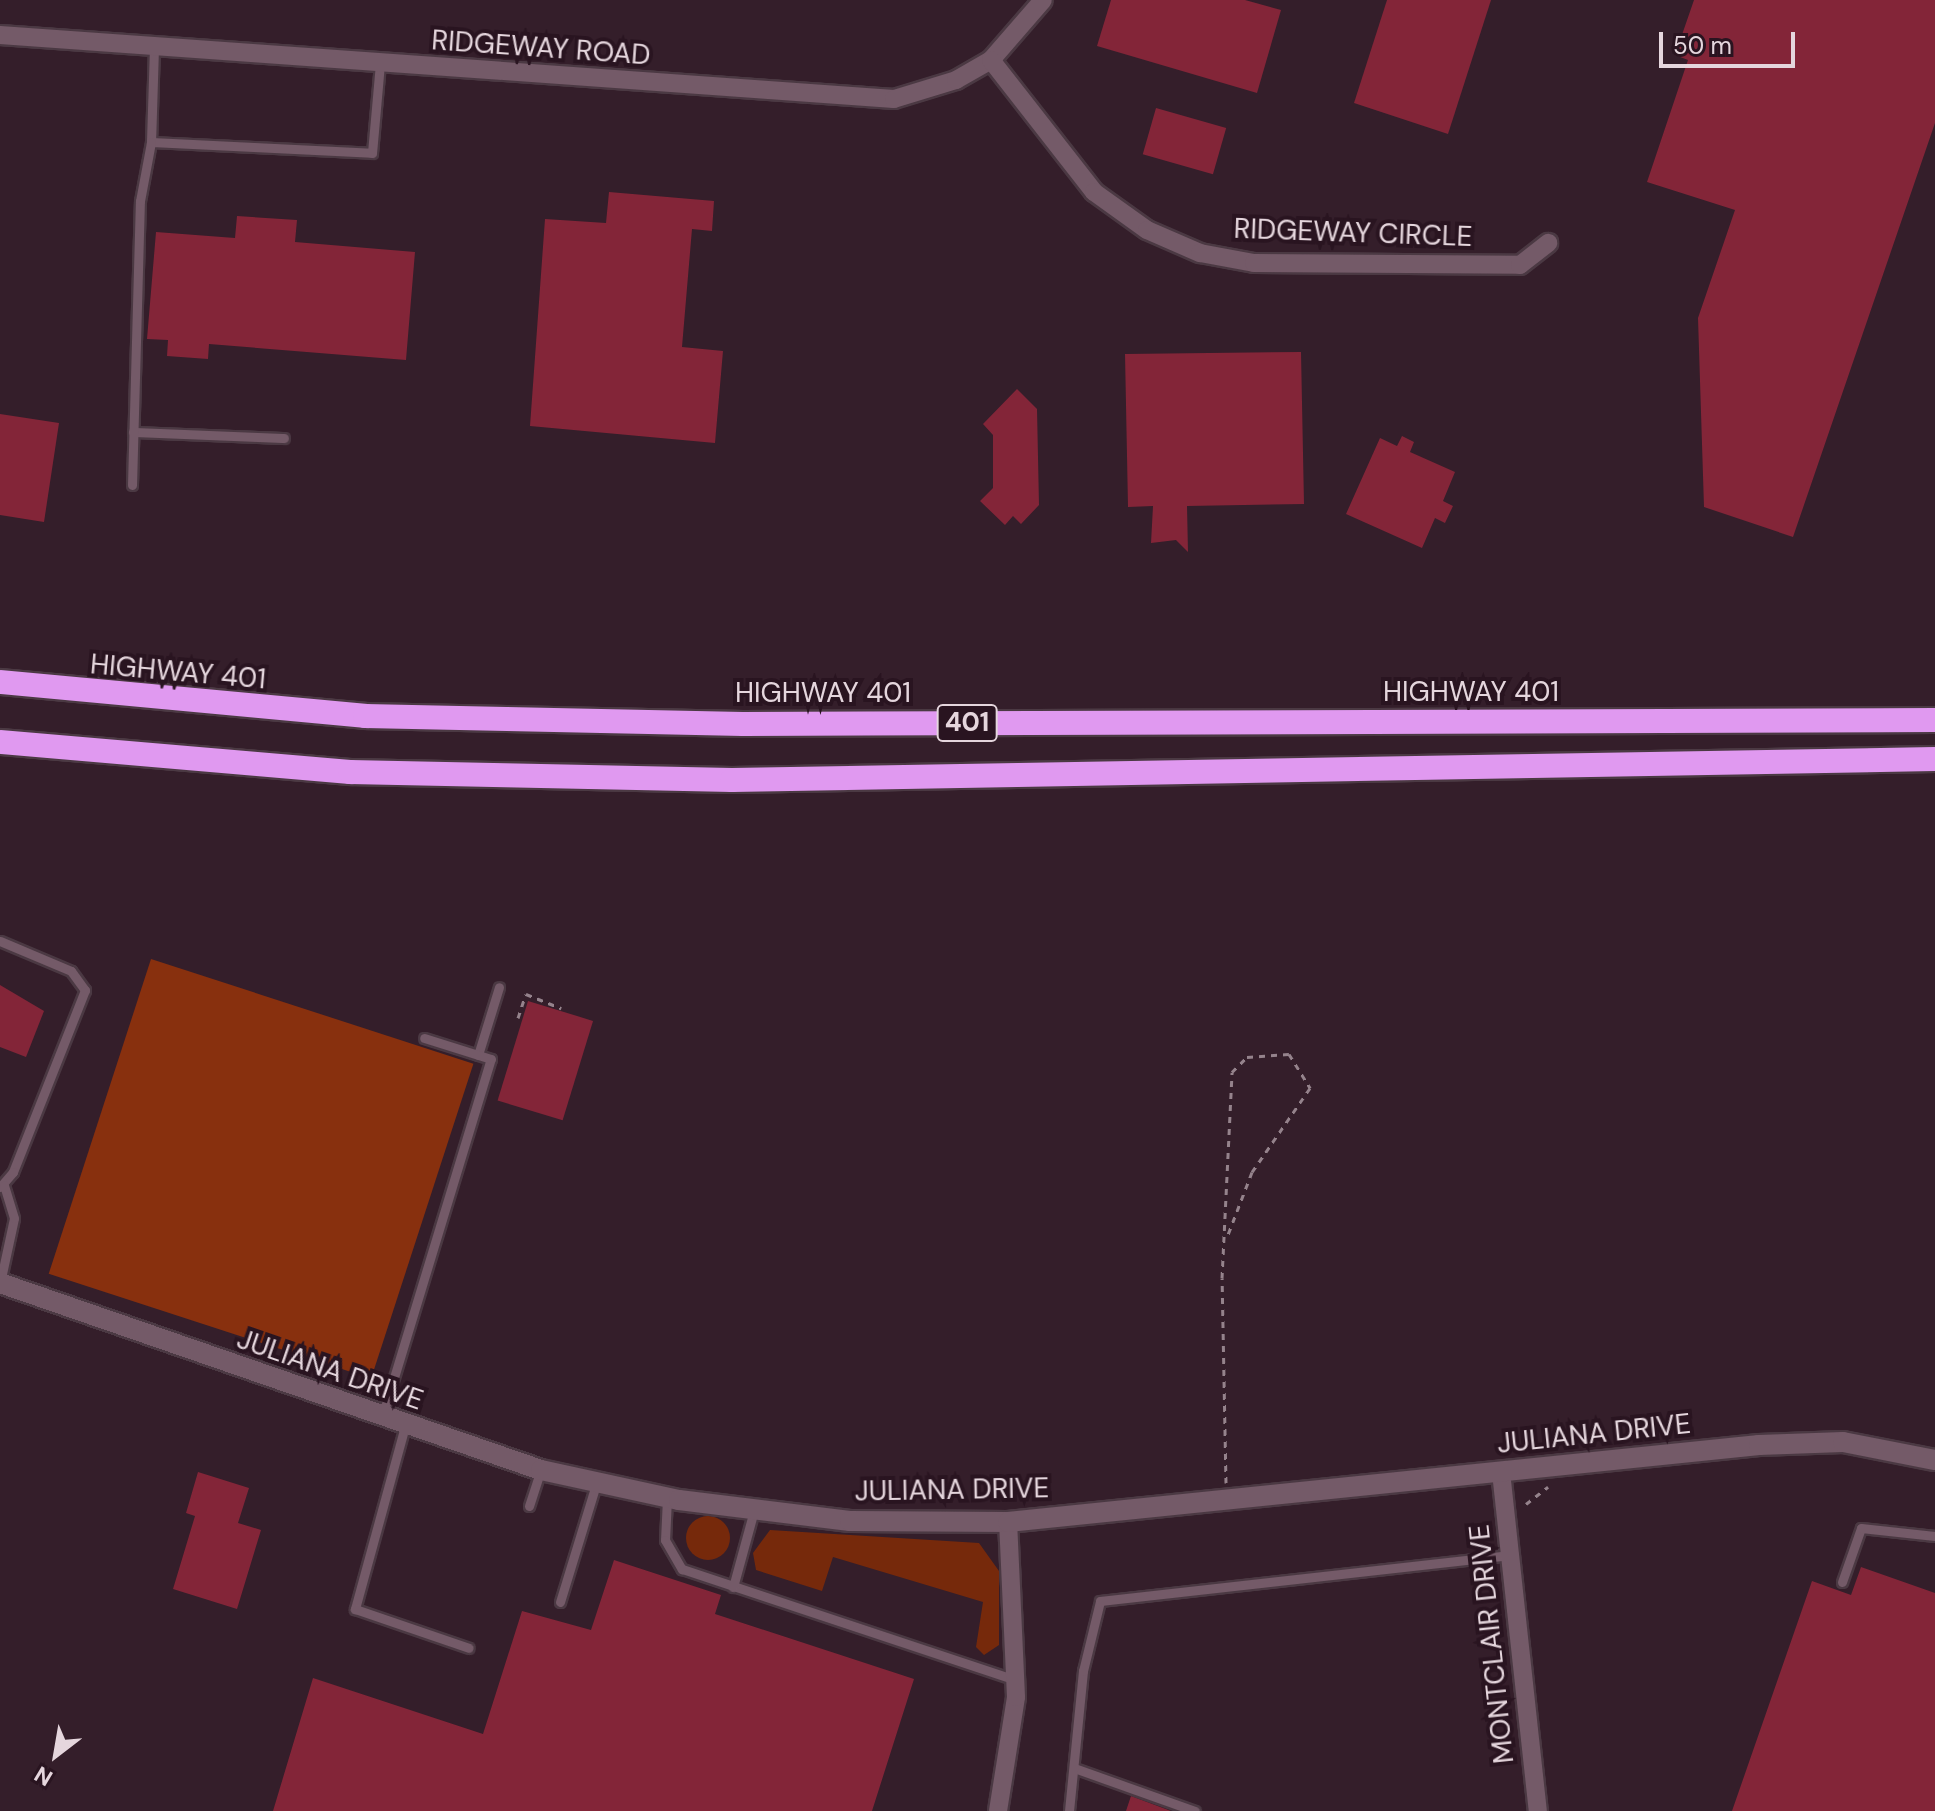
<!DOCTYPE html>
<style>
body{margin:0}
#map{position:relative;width:1935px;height:1811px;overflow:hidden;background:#341e2a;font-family:"DM Sans",sans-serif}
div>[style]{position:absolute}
.green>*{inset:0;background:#76290b}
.round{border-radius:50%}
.forest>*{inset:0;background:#88300e;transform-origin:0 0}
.building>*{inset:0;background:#832538;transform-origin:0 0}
.path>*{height:3px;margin-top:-1.5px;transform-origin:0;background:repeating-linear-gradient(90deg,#95838c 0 6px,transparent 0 12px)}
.roads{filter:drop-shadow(2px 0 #4b3943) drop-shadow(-2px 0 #4b3943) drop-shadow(0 2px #4b3943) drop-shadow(0 -2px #4b3943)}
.service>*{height:9px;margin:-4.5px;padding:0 4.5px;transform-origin:4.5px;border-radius:4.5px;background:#745a68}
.minor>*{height:18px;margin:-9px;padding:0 9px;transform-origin:9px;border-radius:9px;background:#745a68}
.tertiary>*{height:20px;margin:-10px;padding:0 10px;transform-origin:10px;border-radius:10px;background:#745a68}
.motorway>*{height:24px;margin:-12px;padding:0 12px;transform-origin:12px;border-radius:12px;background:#e099f0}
span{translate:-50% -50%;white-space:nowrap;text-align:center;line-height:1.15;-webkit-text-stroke:8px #291420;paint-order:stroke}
.shield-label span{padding:2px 6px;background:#291420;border:2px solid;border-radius:6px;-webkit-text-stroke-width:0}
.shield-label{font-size:26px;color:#e5d6dd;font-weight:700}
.street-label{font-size:28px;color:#e5d6dd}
.north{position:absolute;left:16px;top:1715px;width:80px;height:80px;-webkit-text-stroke:6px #291420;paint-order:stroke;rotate:211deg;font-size:22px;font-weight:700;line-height:32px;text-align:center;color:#e5d6dd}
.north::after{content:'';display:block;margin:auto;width:28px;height:36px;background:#e5d6dd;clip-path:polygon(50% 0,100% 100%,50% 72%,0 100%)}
.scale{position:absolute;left:1659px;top:32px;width:136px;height:36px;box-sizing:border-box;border:4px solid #e5d6dd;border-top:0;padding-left:10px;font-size:24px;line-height:28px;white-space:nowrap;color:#e5d6dd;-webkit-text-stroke:6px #291420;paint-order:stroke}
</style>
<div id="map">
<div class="green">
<div class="round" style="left:686px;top:1516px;width:44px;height:44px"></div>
<div style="clip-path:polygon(770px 1530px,979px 1543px,999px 1571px,999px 1645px,984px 1655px,976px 1647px,983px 1602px,833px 1557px,822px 1591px,756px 1570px,753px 1553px)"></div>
</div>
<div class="forest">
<div style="left:151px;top:959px;width:339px;height:331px;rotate:18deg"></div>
</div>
<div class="building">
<div style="clip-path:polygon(1111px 0,1245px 0,1281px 10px,1257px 93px,1097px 46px)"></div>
<div style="clip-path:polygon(1387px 0,1491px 0,1448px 134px,1354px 103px)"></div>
<div style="clip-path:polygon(1694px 0,1935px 0,1935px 123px,1793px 537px,1704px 507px,1698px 318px,1735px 210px,1647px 182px,1688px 60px,1675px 55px)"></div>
<div style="left:1156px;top:108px;width:73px;height:48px;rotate:16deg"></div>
<div style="clip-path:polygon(609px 192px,714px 201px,712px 231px,692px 229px,682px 347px,723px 351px,715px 443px,530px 426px,545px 219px,606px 223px)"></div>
<div style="clip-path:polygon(237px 216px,297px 220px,295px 242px,415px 252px,406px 360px,209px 344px,208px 359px,167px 356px,168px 340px,147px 339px,156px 232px,235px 238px)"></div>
<div style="clip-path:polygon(1301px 352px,1304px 504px,1187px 506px,1188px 552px,1176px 540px,1151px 543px,1153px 506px,1128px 507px,1125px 354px)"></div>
<div style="clip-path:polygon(1017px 389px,1037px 409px,1039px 505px,1021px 524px,1013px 516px,1005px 525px,980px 501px,993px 488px,993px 435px,983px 424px)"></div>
<div style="clip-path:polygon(0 414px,59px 423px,44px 522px,0 515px)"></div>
<div style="clip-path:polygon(1402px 436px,1414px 442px,1410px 452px,1455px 472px,1443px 501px,1453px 506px,1445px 523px,1435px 518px,1422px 548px,1346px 514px,1380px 438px,1397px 446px)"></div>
<div style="clip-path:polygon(0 985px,44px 1011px,26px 1057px,0 1047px)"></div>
<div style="left:528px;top:1001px;width:68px;height:104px;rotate:17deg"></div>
<div style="clip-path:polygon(198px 1472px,249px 1488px,238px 1523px,261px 1530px,237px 1609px,173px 1589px,195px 1516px,186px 1513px)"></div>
<div style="clip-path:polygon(614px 1560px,721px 1595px,715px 1614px,914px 1679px,872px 1811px,273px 1811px,313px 1678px,483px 1734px,522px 1611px,591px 1630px)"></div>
<div style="clip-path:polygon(1861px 1567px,1935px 1593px,1935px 1811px,1732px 1811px,1812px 1581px,1851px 1595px)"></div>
<div style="clip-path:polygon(1131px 1796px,1171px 1811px,1126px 1811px)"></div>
</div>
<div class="path">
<div style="left:518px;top:1018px;width:25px;rotate:-72deg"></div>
<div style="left:526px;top:994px;width:38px;rotate:22deg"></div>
<div style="left:1226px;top:1483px;width:205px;rotate:-91.1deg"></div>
<div style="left:1222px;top:1278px;width:206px;rotate:-87.2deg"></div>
<div style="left:1232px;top:1072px;width:21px;rotate:-45deg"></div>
<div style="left:1247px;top:1057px;width:42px;rotate:-4.1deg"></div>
<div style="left:1289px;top:1054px;width:40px;rotate:58deg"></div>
<div style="left:1310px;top:1088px;width:102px;rotate:124.6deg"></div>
<div style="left:1252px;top:1172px;width:70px;rotate:111deg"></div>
<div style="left:1526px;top:1504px;width:28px;rotate:-38deg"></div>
</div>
<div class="roads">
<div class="service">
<div style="left:154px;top:47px;width:95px;rotate:91.8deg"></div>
<div style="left:151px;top:142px;width:221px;rotate:2.8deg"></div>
<div style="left:372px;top:153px;width:89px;rotate:-84.9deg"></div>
<div style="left:133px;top:432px;width:151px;rotate:2.3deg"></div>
<div style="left:132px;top:485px;width:284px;rotate:-88.4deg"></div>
<div style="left:140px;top:201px;width:60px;rotate:-79.4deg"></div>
<div style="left:0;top:941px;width:77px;rotate:22.9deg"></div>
<div style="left:71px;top:971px;width:24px;rotate:54deg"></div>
<div style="left:85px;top:990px;width:196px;rotate:111.6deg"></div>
<div style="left:13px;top:1172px;width:20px;rotate:131deg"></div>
<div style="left:478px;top:1055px;width:71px;rotate:-72.8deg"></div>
<div style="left:0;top:1283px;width:66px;rotate:-77.8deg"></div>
<div style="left:14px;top:1218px;width:34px;rotate:-107deg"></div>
<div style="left:382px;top:1417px;width:374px;rotate:-73.1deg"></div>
<div style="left:491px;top:1059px;width:70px;rotate:-162.6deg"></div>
<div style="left:405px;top:1426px;width:190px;rotate:105.3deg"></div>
<div style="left:355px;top:1609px;width:120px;rotate:18.9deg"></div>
<div style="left:667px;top:1498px;width:42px;rotate:92.7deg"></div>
<div style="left:665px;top:1540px;width:34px;rotate:60deg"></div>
<div style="left:682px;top:1569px;width:352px;rotate:18.4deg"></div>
<div style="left:529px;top:1506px;width:38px;rotate:-72deg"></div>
<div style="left:1842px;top:1582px;width:57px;rotate:-70.6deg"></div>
<div style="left:1861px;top:1528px;width:74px;rotate:6.2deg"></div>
<div style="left:733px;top:1587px;width:80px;rotate:-74.7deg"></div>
<div style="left:560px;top:1602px;width:123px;rotate:-73deg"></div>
<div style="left:1077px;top:1769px;width:125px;rotate:19.6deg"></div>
<div style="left:1069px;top:1811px;width:141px;rotate:-84.3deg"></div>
<div style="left:1083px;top:1671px;width:72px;rotate:-76.3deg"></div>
<div style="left:1100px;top:1601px;width:413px;rotate:-6.4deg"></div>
</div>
<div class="minor">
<div style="left:0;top:35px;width:896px;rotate:4.09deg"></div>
<div style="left:894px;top:99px;width:65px;rotate:-17deg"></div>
<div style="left:956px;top:80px;width:40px;rotate:-29.7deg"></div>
<div style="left:991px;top:60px;width:79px;rotate:-49.1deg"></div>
<div style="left:991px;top:60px;width:167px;rotate:52deg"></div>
<div style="left:1094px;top:192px;width:65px;rotate:35.6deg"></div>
<div style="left:1147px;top:230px;width:58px;rotate:23.5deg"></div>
<div style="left:1200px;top:253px;width:55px;rotate:10.5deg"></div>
<div style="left:1254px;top:263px;width:266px;rotate:0.4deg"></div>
<div style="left:1520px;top:265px;width:36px;rotate:-38deg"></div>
<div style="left:1501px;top:1472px;width:341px;rotate:83.8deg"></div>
<div style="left:998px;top:1811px;width:115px;rotate:-81deg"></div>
<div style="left:1016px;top:1697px;width:175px;rotate:-92.6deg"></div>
</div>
<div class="tertiary">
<div style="left:0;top:1283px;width:572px;rotate:19.07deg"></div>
<div style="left:541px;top:1470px;width:141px;rotate:12.3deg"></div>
<div style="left:679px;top:1500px;width:172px;rotate:7deg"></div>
<div style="left:850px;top:1521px;width:158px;rotate:0.4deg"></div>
<div style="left:1008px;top:1522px;width:755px;rotate:-5.85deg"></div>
<div style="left:1759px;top:1445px;width:84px;rotate:-2deg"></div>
<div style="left:1843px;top:1442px;width:94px;rotate:11.1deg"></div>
</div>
<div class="motorway">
<div style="left:0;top:682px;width:367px;rotate:5.3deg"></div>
<div style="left:365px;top:716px;width:378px;rotate:1.2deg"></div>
<div style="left:743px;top:724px;width:1192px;rotate:-0.19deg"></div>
<div style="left:0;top:742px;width:351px;rotate:4.9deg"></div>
<div style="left:350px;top:772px;width:382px;rotate:1.2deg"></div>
<div style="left:732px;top:780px;width:1203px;rotate:-1deg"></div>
</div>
</div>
<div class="shield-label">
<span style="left:967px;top:723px">401</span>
</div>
<div class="street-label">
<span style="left:541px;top:48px;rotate:4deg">RIDGEWAY ROAD</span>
<span style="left:1353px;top:233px;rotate:2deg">RIDGEWAY CIRCLE</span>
<span style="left:178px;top:672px;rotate:5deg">HIGHWAY 401</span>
<span style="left:1471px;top:692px">HIGHWAY 401</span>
<span style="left:823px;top:693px">HIGHWAY 401</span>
<span style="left:330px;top:1370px;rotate:19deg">JULIANA DRIVE</span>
<span style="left:1594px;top:1434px;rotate:-6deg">JULIANA DRIVE</span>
<span style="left:952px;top:1490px;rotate:-1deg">JULIANA DRIVE</span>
<span style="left:1492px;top:1644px;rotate:-96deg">MONTCLAIR DRIVE</span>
</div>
<div class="north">N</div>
<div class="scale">50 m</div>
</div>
